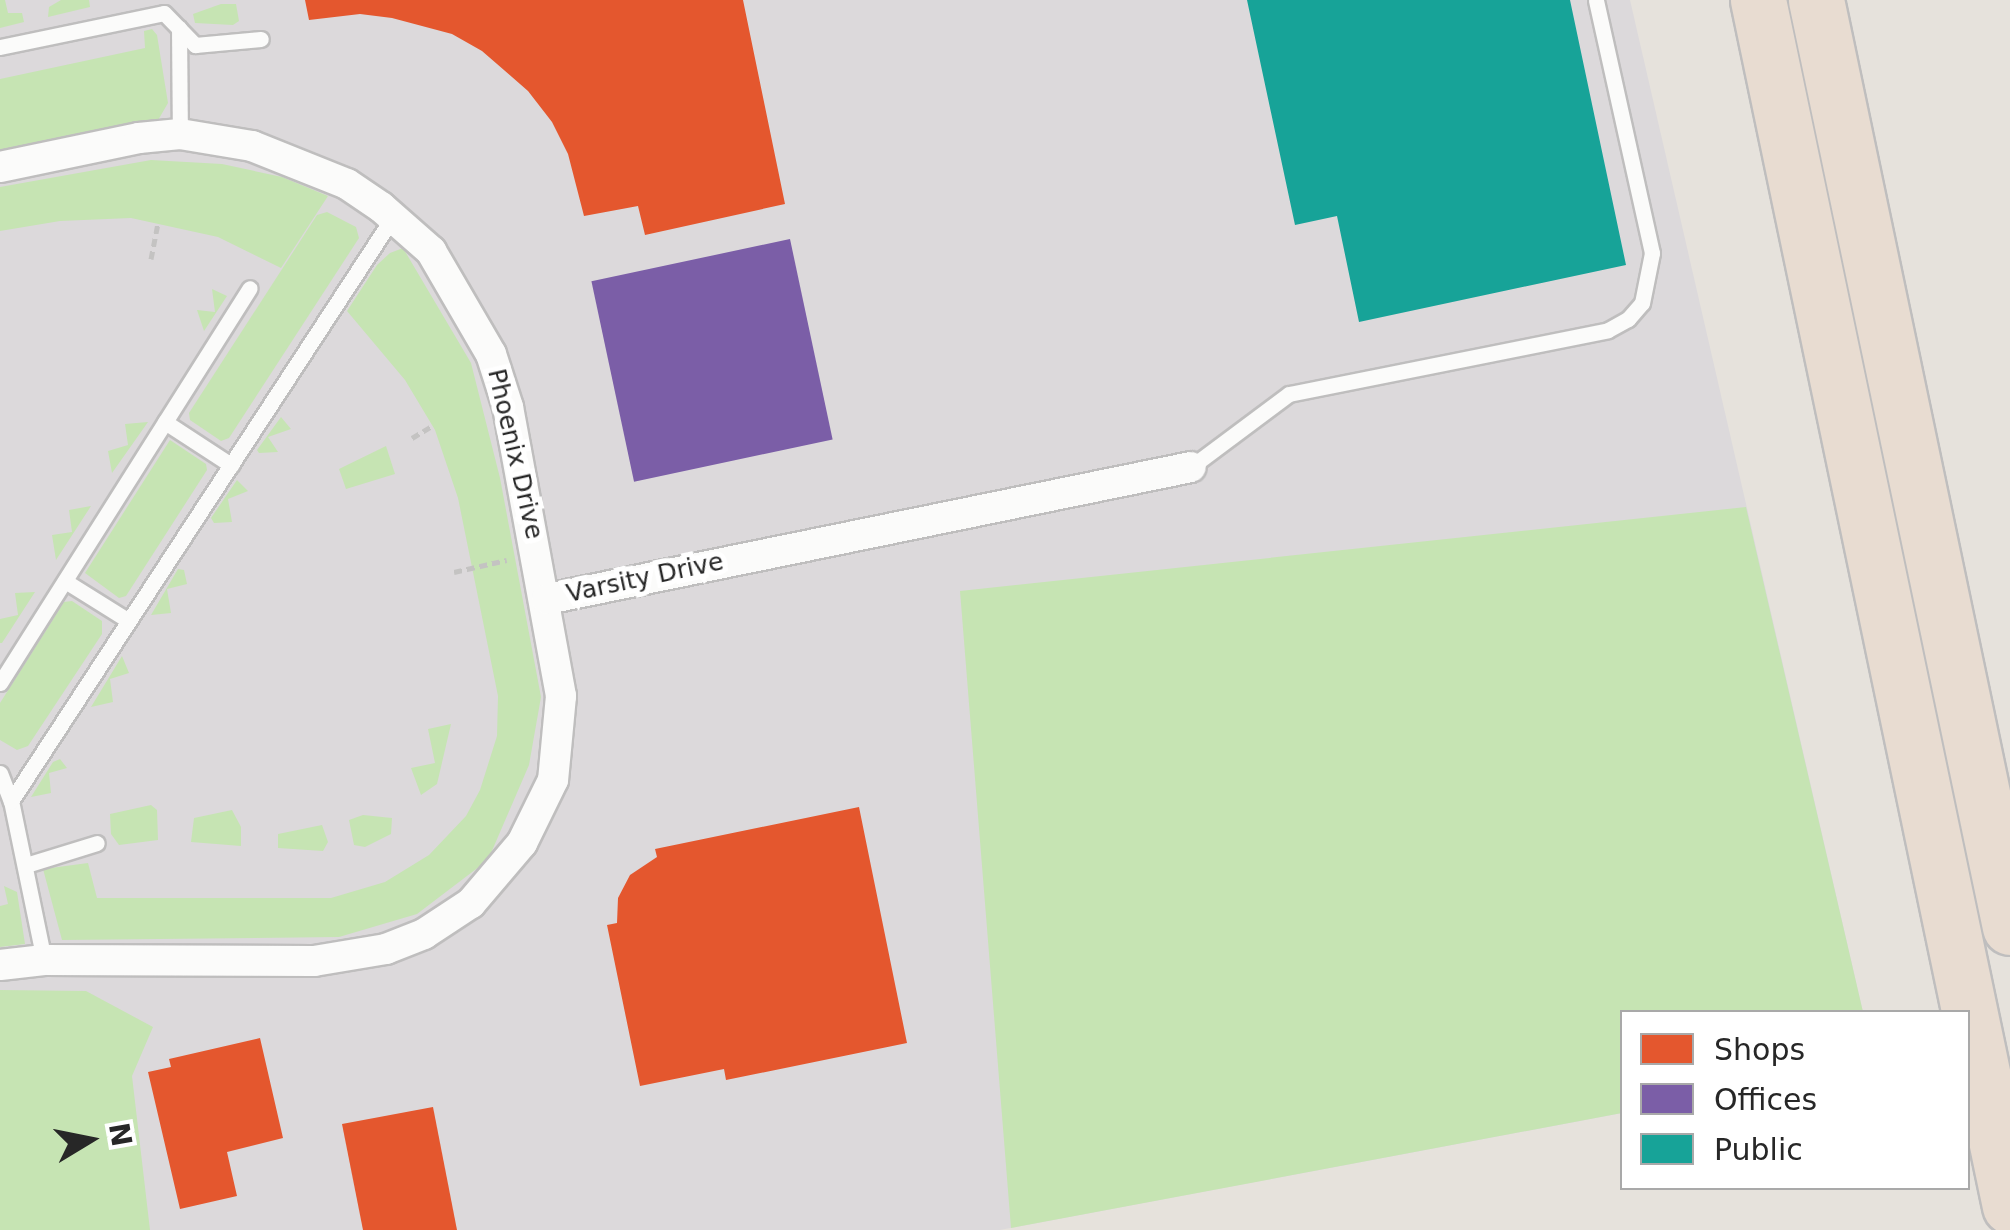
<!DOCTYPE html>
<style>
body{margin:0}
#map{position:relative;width:2010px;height:1230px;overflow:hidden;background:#e6e2dc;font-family:"DejaVu Sans",sans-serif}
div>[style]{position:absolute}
.industrial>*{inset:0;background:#dcd9db}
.green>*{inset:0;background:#c6e4b3}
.shops>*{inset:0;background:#e4572e}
.offices>*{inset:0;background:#7b5ea7;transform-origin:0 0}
.public>*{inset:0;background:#17a398}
.path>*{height:5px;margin-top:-2.5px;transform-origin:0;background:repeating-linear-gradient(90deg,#c4c3c2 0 8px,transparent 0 13px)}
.roads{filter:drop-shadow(2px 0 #bfbebe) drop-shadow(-2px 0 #bfbebe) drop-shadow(0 2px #bfbebe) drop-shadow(0 -2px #bfbebe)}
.service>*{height:15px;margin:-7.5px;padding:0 7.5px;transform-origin:7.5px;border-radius:7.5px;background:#fbfbfa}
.minor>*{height:30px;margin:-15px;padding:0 15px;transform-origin:15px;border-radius:15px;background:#fbfbfa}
.motorway>*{height:55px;margin:-27.5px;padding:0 27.5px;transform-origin:27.5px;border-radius:27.5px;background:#e8dcd1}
span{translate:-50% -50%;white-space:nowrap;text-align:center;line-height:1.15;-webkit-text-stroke:10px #fff;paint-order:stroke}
.street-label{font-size:25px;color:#272727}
.legend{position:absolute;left:1620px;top:1010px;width:350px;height:180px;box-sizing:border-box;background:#fff;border:2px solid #a9a9a9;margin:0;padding:12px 18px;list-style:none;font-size:30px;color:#272727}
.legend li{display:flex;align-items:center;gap:20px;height:50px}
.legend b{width:50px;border:2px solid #a9a9a9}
.north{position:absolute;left:40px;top:1090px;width:100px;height:100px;-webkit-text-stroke:8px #fff;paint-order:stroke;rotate:80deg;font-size:28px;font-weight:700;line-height:40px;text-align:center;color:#272727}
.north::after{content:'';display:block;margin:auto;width:35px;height:45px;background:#272727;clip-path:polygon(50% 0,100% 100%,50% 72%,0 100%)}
</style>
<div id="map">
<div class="industrial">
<div style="clip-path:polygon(0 0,1630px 0,1863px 1012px,1622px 1012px,1622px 1113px,1000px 1230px,0 1230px)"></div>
</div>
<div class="green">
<div style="clip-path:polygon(0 0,5px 0,8px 13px,22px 13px,24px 22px,0 28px)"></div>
<div style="clip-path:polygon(61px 0,89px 0,90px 7px,48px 17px,49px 7px)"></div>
<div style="clip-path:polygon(221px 4px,236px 4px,239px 21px,233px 25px,195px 23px,193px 14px)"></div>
<div style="clip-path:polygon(152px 29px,157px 35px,168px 103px,157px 122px,0 150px,0 79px,145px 48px,144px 31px)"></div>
<div style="clip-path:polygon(151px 160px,222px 164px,282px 177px,328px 196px,281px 268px,218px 237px,131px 218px,60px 221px,0 231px,0 187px)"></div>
<div style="clip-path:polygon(327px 212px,356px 227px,359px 238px,229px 438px,221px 441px,190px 420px,189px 413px,317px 215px)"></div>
<div style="clip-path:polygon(403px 248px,471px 363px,500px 478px,541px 697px,529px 765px,488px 860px,417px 914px,339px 937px,62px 940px,43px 869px,88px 863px,97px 898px,331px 898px,385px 882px,429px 855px,466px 816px,480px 790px,497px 736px,498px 696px,458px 498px,435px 430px,405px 380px,347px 311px,377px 265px,390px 253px)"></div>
<div style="clip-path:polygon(212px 289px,227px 296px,204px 331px,197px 310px,215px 312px)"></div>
<div style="clip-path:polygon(281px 417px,291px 429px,268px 437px,278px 452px,259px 453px,257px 450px)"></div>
<div style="clip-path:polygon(148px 422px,112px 473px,108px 451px,128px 445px,125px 424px)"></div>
<div style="clip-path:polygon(170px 440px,206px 464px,207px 470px,126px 596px,119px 598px,85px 573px)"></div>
<div style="clip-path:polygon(386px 446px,395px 474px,346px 489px,339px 469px)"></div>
<div style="clip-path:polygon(237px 480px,248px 491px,228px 499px,232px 522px,214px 523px,211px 518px)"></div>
<div style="clip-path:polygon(91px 506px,56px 560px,52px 535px,72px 532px,69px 510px)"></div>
<div style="clip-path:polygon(1746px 507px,1863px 1012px,1622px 1012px,1622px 1113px,1011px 1228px,960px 591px)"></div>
<div style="clip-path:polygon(178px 569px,184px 570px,187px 584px,167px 589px,171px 613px,151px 615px)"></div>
<div style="clip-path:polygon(35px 592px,2px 643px,0 643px,0 619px,18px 615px,15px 593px)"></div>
<div style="clip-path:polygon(72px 601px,102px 621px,102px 634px,28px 746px,17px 750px,0 740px,0 703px,64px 602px)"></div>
<div style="clip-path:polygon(122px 656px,129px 673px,110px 679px,113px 702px,91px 707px)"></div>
<div style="clip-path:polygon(451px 724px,437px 784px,421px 795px,411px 768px,435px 763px,428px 729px)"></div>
<div style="clip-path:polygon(60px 759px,67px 768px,49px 773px,51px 793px,31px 797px,53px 762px)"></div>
<div style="clip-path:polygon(151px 805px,157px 810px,158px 840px,119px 845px,111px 834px,110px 814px)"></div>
<div style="clip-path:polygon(232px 810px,241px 827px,241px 846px,191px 842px,194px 818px)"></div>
<div style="clip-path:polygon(363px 815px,392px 818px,391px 834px,365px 847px,354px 845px,349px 820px)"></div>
<div style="clip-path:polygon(322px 825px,328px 842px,323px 851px,278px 848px,278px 834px)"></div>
<div style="clip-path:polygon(4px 886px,17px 892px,25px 944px,0 947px,0 906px,8px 904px)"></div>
<div style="clip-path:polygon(0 990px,86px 991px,153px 1027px,132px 1076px,150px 1230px,0 1230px)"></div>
</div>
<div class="shops">
<div style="clip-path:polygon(305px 0,743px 0,785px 204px,645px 235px,638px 206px,584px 216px,568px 154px,552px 122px,528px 91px,482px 51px,452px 34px,392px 18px,360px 14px,309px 20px)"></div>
<div style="clip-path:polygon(859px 807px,907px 1043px,726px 1080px,724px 1069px,640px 1086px,607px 925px,617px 923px,618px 898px,630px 875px,657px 857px,655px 849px)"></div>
<div style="clip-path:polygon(260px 1038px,283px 1138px,227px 1152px,237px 1196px,180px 1209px,148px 1072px,171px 1067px,169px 1059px)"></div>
<div style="clip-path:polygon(433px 1107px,457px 1230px,363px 1230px,342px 1124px)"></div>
</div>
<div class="offices">
<div style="left:790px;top:239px;width:205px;height:203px;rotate:78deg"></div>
</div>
<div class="public">
<div style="clip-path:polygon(1247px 0,1570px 0,1626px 265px,1359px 322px,1337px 216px,1295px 225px)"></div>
</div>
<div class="path">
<div style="left:151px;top:259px;width:38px;rotate:-79deg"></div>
<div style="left:412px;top:438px;width:23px;rotate:-31deg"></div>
<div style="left:454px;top:572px;width:54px;rotate:-12.8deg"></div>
</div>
<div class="roads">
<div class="service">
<div style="left:179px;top:28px;width:106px;rotate:89.5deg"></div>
<div style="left:0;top:47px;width:167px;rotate:-11.7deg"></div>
<div style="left:164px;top:13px;width:45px;rotate:45.9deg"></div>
<div style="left:195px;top:45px;width:66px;rotate:-5.2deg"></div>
<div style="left:165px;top:422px;width:79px;rotate:33.1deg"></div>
<div style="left:1191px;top:467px;width:122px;rotate:-36.7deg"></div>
<div style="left:1289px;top:394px;width:325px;rotate:-11.3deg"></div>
<div style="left:1608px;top:330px;width:23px;rotate:-29deg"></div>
<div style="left:1628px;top:319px;width:21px;rotate:-49deg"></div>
<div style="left:1642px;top:303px;width:51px;rotate:-78.7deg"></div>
<div style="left:1652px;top:253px;width:259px;rotate:-102.5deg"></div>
<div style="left:65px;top:581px;width:75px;rotate:32deg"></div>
<div style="left:0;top:683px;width:467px;rotate:-57.7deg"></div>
<div style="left:0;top:773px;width:30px;rotate:69deg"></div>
<div style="left:26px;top:865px;width:74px;rotate:-17.2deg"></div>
<div style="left:44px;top:960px;width:162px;rotate:-101.7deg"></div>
<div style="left:11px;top:801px;width:698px;rotate:-56.81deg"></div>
</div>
<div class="minor">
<div style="left:0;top:167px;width:142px;rotate:-11.8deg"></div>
<div style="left:139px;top:138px;width:41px;rotate:-5.6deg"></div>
<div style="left:180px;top:134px;width:73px;rotate:9.5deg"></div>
<div style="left:252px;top:146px;width:102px;rotate:21.8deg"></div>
<div style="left:347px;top:184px;width:41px;rotate:34.1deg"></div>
<div style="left:381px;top:207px;width:67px;rotate:41.3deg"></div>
<div style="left:431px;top:251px;width:119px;rotate:59.8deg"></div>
<div style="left:491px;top:354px;width:56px;rotate:72.2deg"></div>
<div style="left:508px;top:407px;width:294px;rotate:79.6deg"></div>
<div style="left:561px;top:696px;width:84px;rotate:95.4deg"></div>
<div style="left:553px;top:780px;width:70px;rotate:116.2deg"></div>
<div style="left:522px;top:843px;width:79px;rotate:130.4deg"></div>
<div style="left:471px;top:903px;width:56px;rotate:146.6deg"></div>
<div style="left:424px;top:934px;width:41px;rotate:158.5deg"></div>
<div style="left:386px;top:949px;width:73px;rotate:170.5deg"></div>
<div style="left:314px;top:961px;width:270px;rotate:-179.8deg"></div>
<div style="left:44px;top:960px;width:44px;rotate:173.5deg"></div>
<div style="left:547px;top:599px;width:657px;rotate:-11.58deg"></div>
</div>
<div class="motorway">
<div style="left:1758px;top:0;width:1232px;rotate:78.2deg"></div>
<div style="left:1816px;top:0;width:947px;rotate:78.18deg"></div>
</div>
</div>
<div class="street-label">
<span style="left:515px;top:454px;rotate:77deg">Phoenix Drive</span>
<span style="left:645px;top:578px;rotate:-12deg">Varsity Drive</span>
</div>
<ul class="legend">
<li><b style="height:28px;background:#e4572e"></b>Shops</li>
<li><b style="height:28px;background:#7b5ea7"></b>Offices</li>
<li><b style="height:28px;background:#17a398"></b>Public</li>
</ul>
<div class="north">N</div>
</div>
